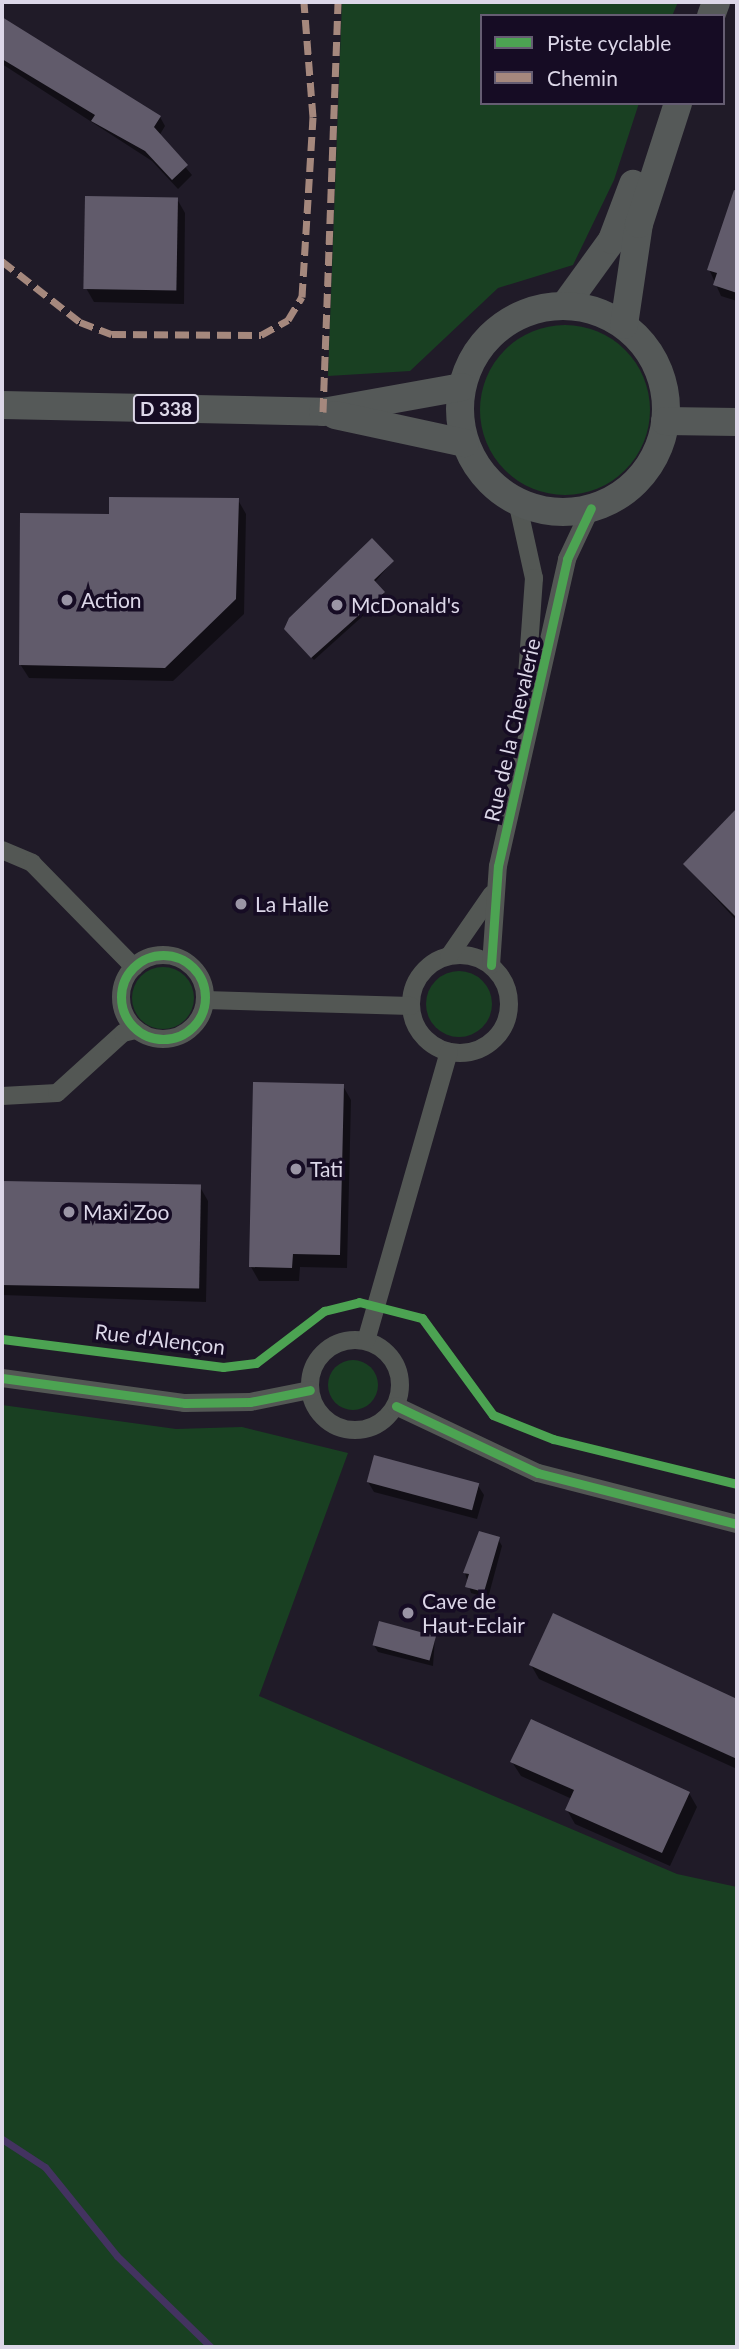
<!DOCTYPE html>
<meta charset="utf-8">
<style>
body{margin:0}
#map{position:relative;width:739px;height:2349px;overflow:hidden;background:#201b28;font-family:Lato,sans-serif}
div>[style]{position:absolute}
.green>*{inset:0;background:#194022}
.round{border-radius:50%}
.shadow>*{inset:0;background:#0007}
.stream>*{height:7px;margin:-3.5px;padding:0 3.5px;transform-origin:3.5px;border-radius:3.5px;background:#433360}
.building>*{inset:0;background:#615b6b;transform-origin:0 0}
.minor>*{height:18px;margin:-9px;padding:0 9px;transform-origin:9px;border-radius:9px;background:#535754}
.minor>.ring{margin:-9px;padding:0;box-sizing:content-box;background:none;border:18px solid #535754;border-radius:50%}
.primary>*{height:28px;margin:-14px;padding:0 14px;transform-origin:14px;border-radius:14px;background:#555958}
.primary>.ring{margin:-14px;padding:0;box-sizing:content-box;background:none;border:28px solid #555958;border-radius:50%}
.quiet>*{height:7px;margin-top:-3.5px;transform-origin:0;background:repeating-linear-gradient(90deg,#a5887d 0 14px,transparent 0 21px)}
.cycleway>*{height:9px;margin:-4.5px;padding:0 4.5px;transform-origin:4.5px;border-radius:4.5px;background:#4ca352}
.cycleway>.ring{margin:-4.5px;padding:0;box-sizing:content-box;background:none;border:9px solid #4ca352;border-radius:50%}
.dots>*{width:19px;height:19px;translate:-50% -50%;box-sizing:border-box;border:4px solid #160c24;border-radius:50%}
span{translate:-50% -50%;white-space:nowrap;text-align:center;line-height:1.15;-webkit-text-stroke:7px #160c24;paint-order:stroke}
.shield-label span{padding:2px 5px;background:#160c24;border:2px solid;border-radius:5px;-webkit-text-stroke-width:0}
.shield-label{font-size:19px;color:#dcd7e8;font-weight:700}
.poi-label{font-size:21px;color:#dcd7e8}
.left{translate:0 -50%;text-align:left}
.street-label{font-size:21px;color:#dcd7e8}
.frame{position:absolute;inset:0;border:4px solid #dcd7e8;pointer-events:none}
.legend{position:absolute;left:480px;top:14px;width:245px;height:91px;box-sizing:border-box;background:#160c24;border:2px solid #655d72;margin:0;padding:9px 12px;list-style:none;font-size:21px;color:#dcd7e8}
.legend li{display:flex;align-items:center;gap:14px;height:35px}
.legend b{width:35px;border:2px solid #655d72}
</style>
<div id="map">
<div class="green">
<div style="clip-path:polygon(342px 2px,678px 2px,672px 16px,482px 16px,482px 103px,639px 103px,614px 180px,573px 265px,498px 288px,410px 371px,328px 376px)"></div>
<div class="round" style="left:480px;top:325px;width:170px;height:170px"></div>
<div class="round" style="left:132px;top:967px;width:62px;height:62px"></div>
<div class="round" style="left:426px;top:971px;width:66px;height:66px"></div>
<div class="round" style="left:328px;top:1360px;width:50px;height:50px"></div>
<div style="clip-path:polygon(2px 1405px,176px 1429px,242px 1427px,348px 1453px,259px 1696px,677px 1874px,737px 1887px,737px 2347px,2px 2347px)"></div>
</div>
<div class="shadow">
<div style="clip-path:polygon(2px 19px,160px 117px,165px 126px,159px 136px,192px 175px,178px 189px,152px 161px,2px 64px)"></div>
<div style="clip-path:polygon(737px 187px,737px 301px,721px 296px,709px 269px)"></div>
<div style="clip-path:polygon(177px 199px,185px 213px,184px 304px,94px 302px,86px 288px)"></div>
<div style="clip-path:polygon(238px 500px,246px 514px,244px 614px,173px 681px,29px 678px,20px 664px,110px 516px)"></div>
<div style="clip-path:polygon(392px 562px,374px 583px,385px 596px,314px 660px,288px 633px)"></div>
<div style="clip-path:polygon(737px 811px,737px 921px,685px 865px)"></div>
<div style="clip-path:polygon(343px 1086px,351px 1100px,347px 1268px,300px 1267px,299px 1281px,259px 1281px,251px 1267px)"></div>
<div style="clip-path:polygon(2px 1183px,200px 1187px,208px 1201px,206px 1302px,2px 1295px)"></div>
<div style="clip-path:polygon(368px 1482px,477px 1484px,484px 1495px,477px 1519px,374px 1492px)"></div>
<div style="clip-path:polygon(498px 1539px,502px 1546px,488px 1598px,471px 1593px,465px 1573px)"></div>
<div style="clip-path:polygon(554px 1615px,737px 1701px,737px 1769px,539px 1679px,531px 1665px)"></div>
<div style="clip-path:polygon(435px 1637px,433px 1666px,378px 1652px,374px 1645px)"></div>
<div style="clip-path:polygon(512px 1762px,689px 1793px,697px 1807px,670px 1866px,575px 1824px,567px 1810px,572px 1799px,521px 1776px)"></div>
</div>
<div class="stream">
<div style="left:2px;top:2139px;width:51px;rotate:33.1deg"></div>
<div style="left:45px;top:2167px;width:114px;rotate:51deg"></div>
<div style="left:117px;top:2256px;width:131px;rotate:44.1deg"></div>
</div>
<div class="building">
<div style="clip-path:polygon(2px 17px,161px 116px,154px 127px,188px 165px,172px 180px,145px 151px,91px 121px,95px 115px,2px 59px)"></div>
<div style="clip-path:polygon(734px 190px,737px 191px,737px 293px,713px 285px,717px 273px,707px 270px)"></div>
<div style="left:85px;top:196px;width:93px;height:93px;rotate:1deg"></div>
<div style="clip-path:polygon(109px 497px,239px 498px,236px 599px,165px 668px,19px 665px,20px 513px,109px 514px)"></div>
<div style="clip-path:polygon(372px 538px,394px 561px,374px 580px,385px 592px,311px 658px,284px 629px,289px 618px)"></div>
<div style="clip-path:polygon(737px 808px,737px 918px,683px 864px)"></div>
<div style="clip-path:polygon(253px 1082px,344px 1084px,340px 1255px,293px 1254px,292px 1268px,249px 1267px)"></div>
<div style="left:2px;top:1181px;width:199px;height:104px;rotate:1deg"></div>
<div style="left:374px;top:1455px;width:109px;height:28px;rotate:15deg"></div>
<div style="clip-path:polygon(479px 1531px,500px 1537px,484px 1592px,465px 1587px,469px 1574px,463px 1573px)"></div>
<div style="clip-path:polygon(553px 1613px,737px 1699px,737px 1759px,529px 1665px)"></div>
<div style="left:379px;top:1621px;width:59px;height:25px;rotate:15deg"></div>
<div style="clip-path:polygon(531px 1719px,690px 1792px,662px 1853px,565px 1810px,574px 1790px,510px 1762px)"></div>
</div>
<div class="minor">
<div style="left:517px;top:501px;width:79px;rotate:77.6deg"></div>
<div style="left:534px;top:578px;width:138px;rotate:94.1deg"></div>
<div style="left:2px;top:850px;width:33px;rotate:23deg"></div>
<div style="left:32px;top:863px;width:146px;rotate:45.6deg"></div>
<div class="ring" style="left:121px;top:955px;width:66px;height:66px"></div>
<div class="ring" style="left:411px;top:955px;width:80px;height:80px"></div>
<div style="left:449px;top:956px;width:75px;rotate:-55.3deg"></div>
<div style="left:491px;top:965px;width:99px;rotate:-86deg"></div>
<div style="left:498px;top:866px;width:315px;rotate:-77.3deg"></div>
<div style="left:567px;top:559px;width:56px;rotate:-64.8deg"></div>
<div style="left:205px;top:1000px;width:206px;rotate:1.7deg"></div>
<div style="left:2px;top:1096px;width:55px;rotate:-3.1deg"></div>
<div style="left:57px;top:1093px;width:89px;rotate:-42.3deg"></div>
<div style="left:123px;top:1033px;width:13px;rotate:-13deg"></div>
<div class="ring" style="left:310px;top:1340px;width:72px;height:72px"></div>
<div style="left:366px;top:1341px;width:301px;rotate:-74deg"></div>
<div style="left:2px;top:1378px;width:185px;rotate:7.8deg"></div>
<div style="left:185px;top:1403px;width:65px;rotate:-0.9deg"></div>
<div style="left:250px;top:1402px;width:61px;rotate:-11.3deg"></div>
<div style="left:396px;top:1406px;width:157px;rotate:25.3deg"></div>
<div style="left:538px;top:1473px;width:205px;rotate:14.4deg"></div>
</div>
<div class="primary">
<div style="left:711px;top:16px;width:15px;rotate:-70deg"></div>
<div style="left:565px;top:305px;width:80px;rotate:-54.1deg"></div>
<div style="left:612px;top:240px;width:60px;rotate:-69.4deg"></div>
<div class="ring" style="left:460px;top:306px;width:178px;height:178px"></div>
<div style="left:624px;top:325px;width:102px;rotate:-81.6deg"></div>
<div style="left:639px;top:224px;width:127px;rotate:-72.1deg"></div>
<div style="left:2px;top:405px;width:321px;rotate:1.2deg"></div>
<div style="left:323px;top:412px;width:141px;rotate:-10.2deg"></div>
<div style="left:335px;top:415px;width:133px;rotate:12.2deg"></div>
<div style="left:665px;top:421px;width:72px;rotate:0.8deg"></div>
</div>
<div class="quiet">
<div style="left:2px;top:261px;width:99px;rotate:38deg"></div>
<div style="left:80px;top:322px;width:34px;rotate:21deg"></div>
<div style="left:112px;top:334px;width:149px;rotate:0.4deg"></div>
<div style="left:261px;top:335px;width:31px;rotate:-29deg"></div>
<div style="left:288px;top:320px;width:27px;rotate:-59deg"></div>
<div style="left:302px;top:297px;width:180px;rotate:-86.5deg"></div>
<div style="left:313px;top:117px;width:115px;rotate:-94.5deg"></div>
<div style="left:323px;top:412px;width:410px;rotate:-87.9deg"></div>
</div>
<div class="cycleway">
<div class="ring" style="left:121px;top:955px;width:75px;height:75px"></div>
<div style="left:491px;top:965px;width:99px;rotate:-86deg"></div>
<div style="left:498px;top:866px;width:315px;rotate:-77.3deg"></div>
<div style="left:567px;top:559px;width:56px;rotate:-64.8deg"></div>
<div style="left:2px;top:1339px;width:223px;rotate:7.2deg"></div>
<div style="left:223px;top:1367px;width:33px;rotate:-7deg"></div>
<div style="left:256px;top:1363px;width:86px;rotate:-37.4deg"></div>
<div style="left:324px;top:1311px;width:36px;rotate:-14deg"></div>
<div style="left:359px;top:1302px;width:65px;rotate:14.3deg"></div>
<div style="left:422px;top:1318px;width:120px;rotate:53.8deg"></div>
<div style="left:493px;top:1415px;width:65px;rotate:21.8deg"></div>
<div style="left:553px;top:1439px;width:189px;rotate:13.7deg"></div>
<div style="left:2px;top:1378px;width:185px;rotate:7.8deg"></div>
<div style="left:185px;top:1403px;width:65px;rotate:-0.9deg"></div>
<div style="left:250px;top:1402px;width:61px;rotate:-11.3deg"></div>
<div style="left:396px;top:1406px;width:157px;rotate:25.3deg"></div>
<div style="left:538px;top:1473px;width:205px;rotate:14.4deg"></div>
</div>
<div class="dots">
<div style="left:67px;top:600px;background:#9a95a5"></div>
<div style="left:337px;top:605px;background:#9a95a5"></div>
<div style="left:241px;top:904px;background:#9a95a5"></div>
<div style="left:296px;top:1169px;background:#9a95a5"></div>
<div style="left:69px;top:1212px;background:#9a95a5"></div>
<div style="left:408px;top:1613px;background:#9a95a5"></div>
</div>
<div class="shield-label">
<span style="left:166px;top:409px">D 338</span>
</div>
<div class="poi-label">
<span class="left" style="left:81px;top:600px">Action</span>
<span class="left" style="left:351px;top:605px">McDonald's</span>
<span class="left" style="left:255px;top:904px">La Halle</span>
<span class="left" style="left:310px;top:1169px">Tati</span>
<span class="left" style="left:83px;top:1212px">Maxi Zoo</span>
<span class="left" style="left:422px;top:1613px">Cave de<br>Haut-Eclair</span>
</div>
<div class="street-label">
<span style="left:512px;top:730px;rotate:-77deg">Rue de la Chevalerie</span>
<span style="left:160px;top:1339px;rotate:7deg">Rue d'Alençon</span>
</div>
<div class="frame"></div>
<ul class="legend">
<li><b style="height:9px;background:#4ca352"></b>Piste cyclable</li>
<li><b style="height:9px;background:#a5887d"></b>Chemin</li>
</ul>
</div>
